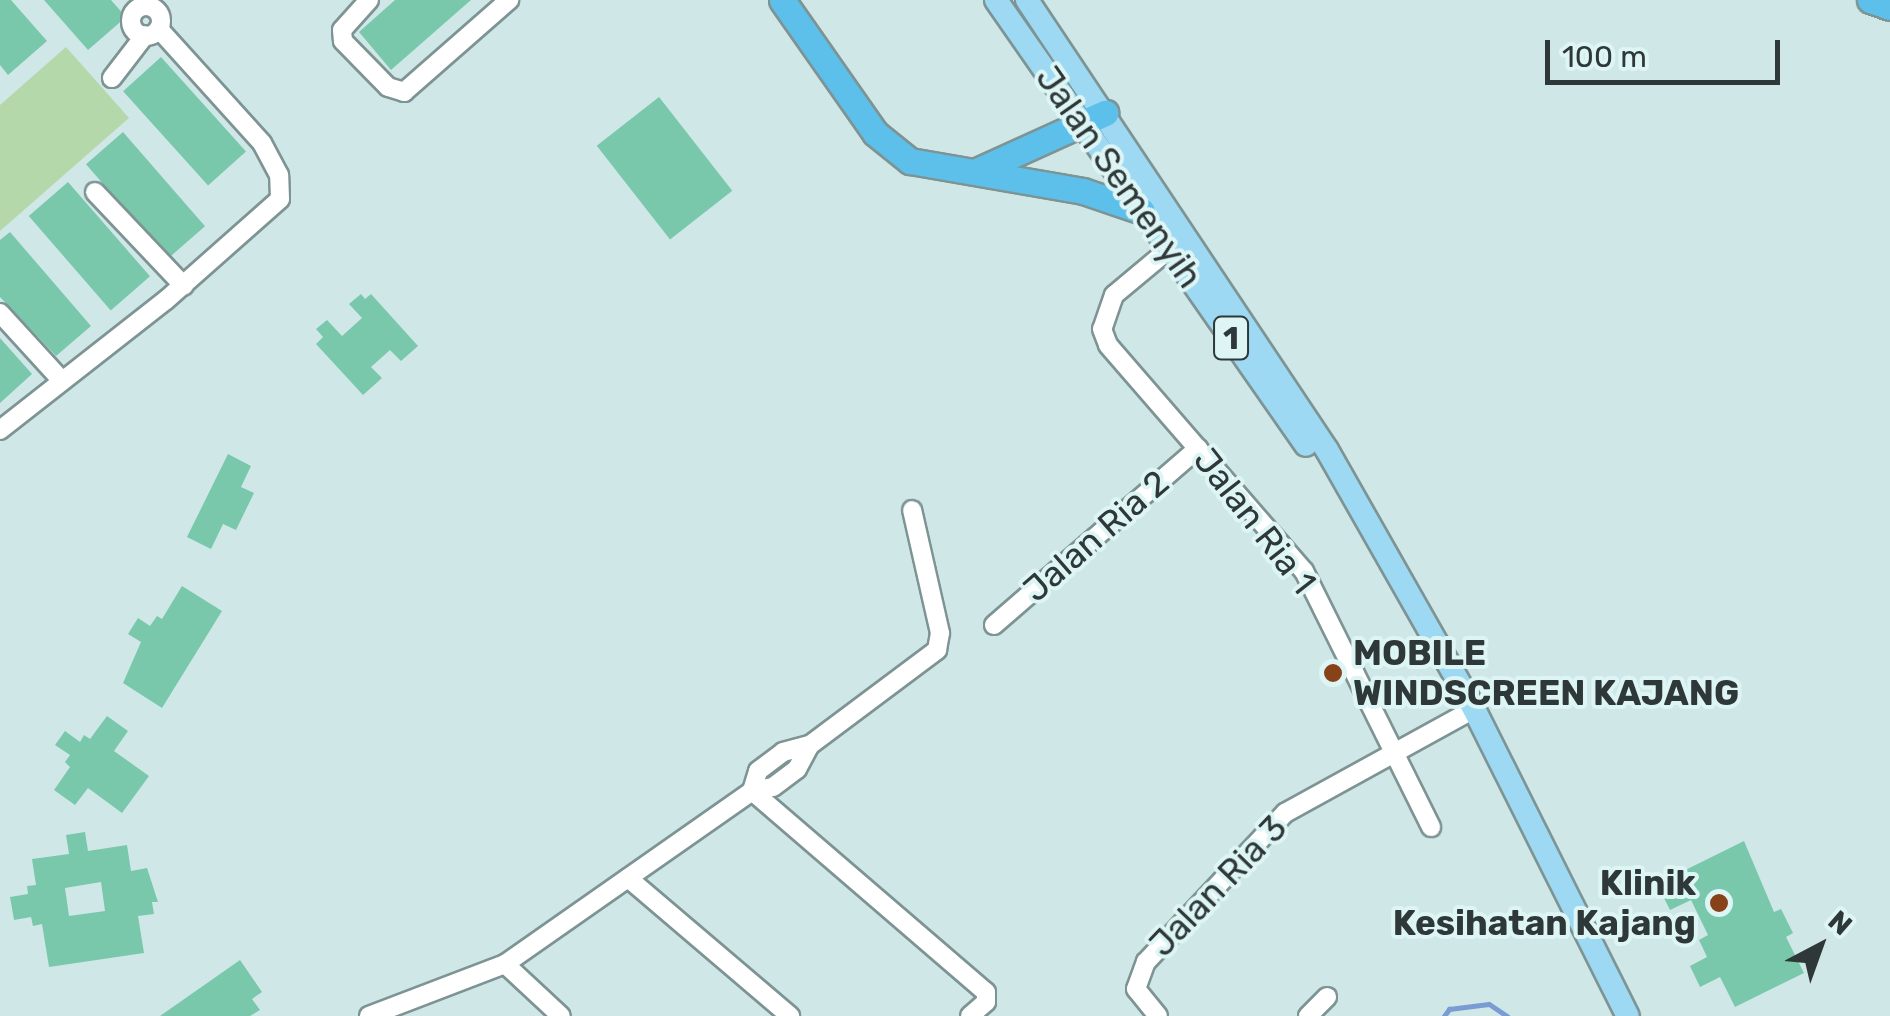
<!DOCTYPE html>
<style>
body{margin:0}
#map{position:relative;width:1890px;height:1016px;overflow:hidden;background:#d0e7e8;font-family:Rubik,sans-serif}
div>[style]{position:absolute}
.green>*{inset:0;background:#b5d8aa}
.stream>*{height:5px;margin:-2.5px;padding:0 2.5px;transform-origin:2.5px;border-radius:2.5px;background:#7a9cd2}
.building>*{inset:0;background:#79c8ab;transform-origin:0 0}
.roads{filter:drop-shadow(2px 0 #7e9494) drop-shadow(-2px 0 #7e9494) drop-shadow(0 2px #7e9494) drop-shadow(0 -2px #7e9494)}
.minor>*{height:18px;margin:-9px;padding:0 9px;transform-origin:9px;border-radius:9px;background:#fff}
.minor>.ring{margin:-9px;padding:0;box-sizing:content-box;background:none;border:18px solid #fff;border-radius:50%}
.major>*{height:22px;margin:-11px;padding:0 11px;transform-origin:11px;border-radius:11px;background:#9dd9f3}
.highway>*{height:25px;margin:-12.5px;padding:0 12.5px;transform-origin:12.5px;border-radius:12.5px;background:#5cc0eb}
.dots>*{width:28px;height:28px;translate:-50% -50%;box-sizing:border-box;border:5px solid #def5f5;border-radius:50%}
span{translate:-50% -50%;white-space:nowrap;text-align:center;line-height:1.15;-webkit-text-stroke:8px #def5f5;paint-order:stroke}
.shield-label span{padding:2px 8px;background:#def5f5;border:2px solid;border-radius:8px;-webkit-text-stroke-width:0}
.shield-label{font-size:32px;color:#2f3838;font-weight:700}
.street-label{font-size:35px;color:#2f3838}
.poi-label{font-size:35px;color:#2f3838;font-weight:700}
.left{translate:0 -50%;text-align:left}
.right{translate:-100% -50%;text-align:right}
.north{position:absolute;left:1770px;top:896px;width:100px;height:100px;-webkit-text-stroke:8px #def5f5;paint-order:stroke;rotate:41deg;font-size:28px;font-weight:700;line-height:40px;text-align:center;color:#2f3838}
.north::after{content:'';display:block;margin:auto;width:35px;height:45px;background:#2f3838;clip-path:polygon(50% 0,100% 100%,50% 72%,0 100%)}
.scale{position:absolute;left:1545px;top:40px;width:235px;height:45px;box-sizing:border-box;border:5px solid #2f3838;border-top:0;padding-left:12px;font-size:30px;line-height:35px;white-space:nowrap;color:#2f3838;-webkit-text-stroke:8px #def5f5;paint-order:stroke}
</style>
<div id="map">
<div class="green">
<div style="clip-path:polygon(66px 47px,129px 118px,0 231px,0 105px)"></div>
</div>
<div class="stream">
<div style="left:1444px;top:1016px;width:9px;rotate:-54deg"></div>
<div style="left:1449px;top:1009px;width:40px;rotate:-7.1deg"></div>
<div style="left:1489px;top:1004px;width:22px;rotate:34deg"></div>
</div>
<div class="building">
<div style="clip-path:polygon(0 0,11px 0,47px 41px,8px 75px,0 65px)"></div>
<div style="clip-path:polygon(44px 0,111px 0,126px 17px,88px 50px)"></div>
<div style="clip-path:polygon(395px 0,471px 0,391px 70px,359px 32px)"></div>
<div style="left:161px;top:57px;width:127px;height:51px;rotate:48deg"></div>
<div style="left:659px;top:97px;width:119px;height:79px;rotate:52deg"></div>
<div style="left:123px;top:132px;width:125px;height:49px;rotate:49deg"></div>
<div style="left:68px;top:182px;width:125px;height:52px;rotate:49deg"></div>
<div style="clip-path:polygon(10px 232px,91px 326px,56px 356px,0 297px,0 240px)"></div>
<div style="clip-path:polygon(361px 294px,365px 299px,371px 294px,418px 346px,401px 361px,390px 350px,371px 367px,382px 378px,363px 395px,316px 344px,323px 337px,316px 329px,327px 320px,342px 336px,362px 318px,349px 304px)"></div>
<div style="clip-path:polygon(0 338px,32px 374px,0 403px)"></div>
<div style="clip-path:polygon(228px 454px,251px 466px,241px 487px,254px 493px,236px 530px,223px 524px,211px 549px,187px 537px)"></div>
<div style="clip-path:polygon(182px 586px,222px 611px,162px 708px,123px 683px,141px 642px,128px 634px,138px 618px,150px 626px,157px 616px,162px 619px)"></div>
<div style="clip-path:polygon(107px 716px,128px 731px,114px 751px,149px 776px,122px 813px,88px 788px,75px 805px,54px 790px,70px 767px,65px 762px,70px 755px,55px 745px,65px 731px,80px 742px,84px 735px,90px 739px)"></div>
<div style="clip-path:polygon(evenodd,85px 832px,88px 851px,127px 845px,131px 871px,147px 868px,158px 902px,152px 902px,154px 914px,138px 916px,144px 953px,49px 967px,42px 924px,33px 926px,31px 917px,14px 920px,10px 897px,28px 894px,27px 886px,36px 885px,32px 859px,69px 854px,66px 835px,85px 832px,101px 882px,105px 911px,69px 916px,65px 888px,101px 882px)"></div>
<div style="clip-path:polygon(1744px 841px,1774px 912px,1781px 909px,1793px 933px,1786px 937px,1804px 973px,1735px 1007px,1720px 977px,1700px 987px,1690px 966px,1707px 957px,1699px 940px,1708px 935px,1691px 900px,1670px 910px,1657px 884px)"></div>
<div style="clip-path:polygon(240px 960px,262px 992px,252px 999px,260px 1010px,250px 1016px,160px 1016px)"></div>
</div>
<div class="roads">
<div class="minor">
<div style="left:369px;top:0;width:40px;rotate:132deg"></div>
<div style="left:342px;top:30px;width:11px;rotate:85deg"></div>
<div style="left:343px;top:41px;width:64px;rotate:45.6deg"></div>
<div style="left:388px;top:87px;width:17px;rotate:17deg"></div>
<div style="left:404px;top:92px;width:140px;rotate:-41.2deg"></div>
<div class="ring" style="left:131px;top:6px;width:12px;height:12px"></div>
<div style="left:112px;top:78px;width:54px;rotate:-52.5deg"></div>
<div style="left:95px;top:192px;width:129px;rotate:46.6deg"></div>
<div style="left:1168px;top:250px;width:70px;rotate:140.2deg"></div>
<div style="left:1114px;top:295px;width:36px;rotate:109deg"></div>
<div style="left:1102px;top:329px;width:17px;rotate:69deg"></div>
<div style="left:1108px;top:345px;width:299px;rotate:49.1deg"></div>
<div style="left:1304px;top:571px;width:286px;rotate:63.6deg"></div>
<div style="left:0;top:313px;width:92px;rotate:47.6deg"></div>
<div style="left:0;top:430px;width:211px;rotate:-38.1deg"></div>
<div style="left:166px;top:300px;width:152px;rotate:-41.5deg"></div>
<div style="left:280px;top:199px;width:24px;rotate:-92deg"></div>
<div style="left:279px;top:175px;width:36px;rotate:-118deg"></div>
<div style="left:262px;top:143px;width:154px;rotate:-132.1deg"></div>
<div style="left:994px;top:625px;width:270px;rotate:-40.9deg"></div>
<div style="left:752px;top:791px;width:21px;rotate:-73deg"></div>
<div style="left:758px;top:771px;width:31px;rotate:-37deg"></div>
<div style="left:783px;top:752px;width:28px;rotate:-15deg"></div>
<div style="left:810px;top:745px;width:159px;rotate:-36.8deg"></div>
<div style="left:937px;top:650px;width:17px;rotate:-80deg"></div>
<div style="left:940px;top:633px;width:126px;rotate:-102.8deg"></div>
<div style="left:752px;top:791px;width:308px;rotate:40.7deg"></div>
<div style="left:986px;top:992px;width:10px;rotate:90deg"></div>
<div style="left:986px;top:1002px;width:21px;rotate:139deg"></div>
<div style="left:628px;top:878px;width:213px;rotate:40.4deg"></div>
<div style="left:505px;top:964px;width:76px;rotate:42.9deg"></div>
<div style="left:369px;top:1016px;width:146px;rotate:-20.9deg"></div>
<div style="left:505px;top:964px;width:302px;rotate:-35deg"></div>
<div style="left:752px;top:791px;width:21px;rotate:-11deg"></div>
<div style="left:773px;top:787px;width:30px;rotate:-37deg"></div>
<div style="left:797px;top:769px;width:27px;rotate:-62deg"></div>
<div style="left:1158px;top:1016px;width:35px;rotate:-129deg"></div>
<div style="left:1136px;top:989px;width:29px;rotate:-70deg"></div>
<div style="left:1146px;top:962px;width:204px;rotate:-47deg"></div>
<div style="left:1285px;top:813px;width:216px;rotate:-28.8deg"></div>
<div style="left:1308px;top:1016px;width:27px;rotate:-45deg"></div>
</div>
<div class="major">
<div style="left:996px;top:0;width:542px;rotate:55.14deg"></div>
<div style="left:1027px;top:0;width:541px;rotate:56.31deg"></div>
<div style="left:1327px;top:450px;width:298px;rotate:60.4deg"></div>
<div style="left:1474px;top:709px;width:343px;rotate:63.4deg"></div>
</div>
<div class="highway">
<div style="left:782px;top:0;width:162px;rotate:55deg"></div>
<div style="left:875px;top:133px;width:45px;rotate:38.7deg"></div>
<div style="left:910px;top:161px;width:176px;rotate:9.8deg"></div>
<div style="left:1083px;top:191px;width:62px;rotate:18.7deg"></div>
<div style="left:1870px;top:0;width:21px;rotate:19deg"></div>
<div style="left:977px;top:171px;width:141px;rotate:-24.4deg"></div>
</div>
</div>
<div class="dots">
<div style="left:1333px;top:673px;background:#874219"></div>
<div style="left:1719px;top:903px;background:#874219"></div>
</div>
<div class="shield-label">
<span style="left:1231px;top:338px">1</span>
</div>
<div class="street-label">
<span style="left:1119px;top:177px;rotate:55deg">Jalan Semenyih</span>
<span style="left:1255px;top:521px;rotate:52deg">Jalan Ria 1</span>
<span style="left:1096px;top:536px;rotate:-41deg">Jalan Ria 2</span>
<span style="left:1218px;top:886px;rotate:-46deg">Jalan Ria 3</span>
</div>
<div class="poi-label">
<span class="left" style="left:1353px;top:673px">MOBILE<br>WINDSCREEN KAJANG</span>
<span class="right" style="left:1696px;top:903px">Klinik<br>Kesihatan Kajang</span>
</div>
<div class="north">N</div>
<div class="scale">100 m</div>
</div>
